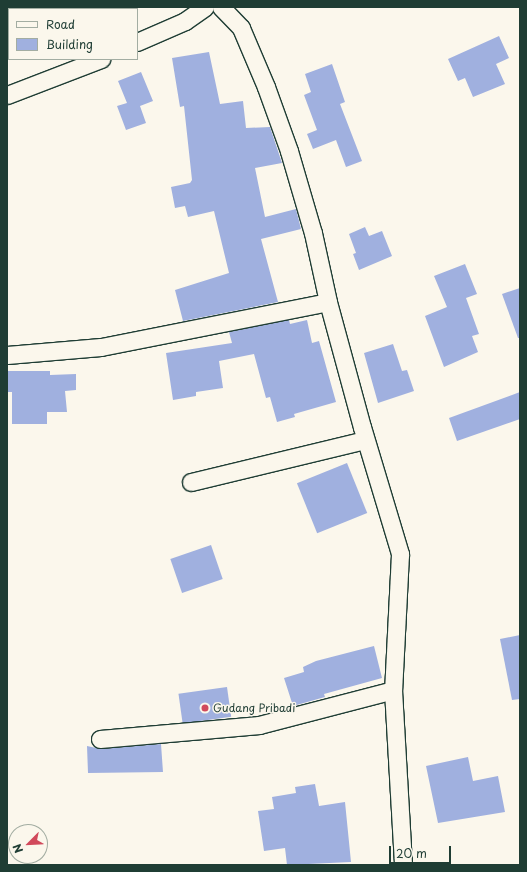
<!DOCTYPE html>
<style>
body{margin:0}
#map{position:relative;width:527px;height:872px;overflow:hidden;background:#fbf7ec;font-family:"Playpen Sans",sans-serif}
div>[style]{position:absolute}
.building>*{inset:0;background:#a0b0df;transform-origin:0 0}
.roads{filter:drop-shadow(1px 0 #1f3d34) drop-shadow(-1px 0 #1f3d34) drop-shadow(0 1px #1f3d34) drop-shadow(0 -1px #1f3d34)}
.street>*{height:17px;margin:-8.5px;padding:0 8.5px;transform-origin:8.5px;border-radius:8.5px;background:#fbf7ec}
.dots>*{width:11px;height:11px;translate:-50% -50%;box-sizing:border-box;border:2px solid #fbf7ec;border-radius:50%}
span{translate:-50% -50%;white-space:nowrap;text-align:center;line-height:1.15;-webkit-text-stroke:3px #fbf7ec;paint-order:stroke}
.poi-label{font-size:11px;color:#1f3d34}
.left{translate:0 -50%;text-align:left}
.frame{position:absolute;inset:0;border:8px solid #1f3d34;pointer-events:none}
.legend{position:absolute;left:8px;top:8px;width:130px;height:52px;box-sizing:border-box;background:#fbf7ec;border:1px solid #a3ada2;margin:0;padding:5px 7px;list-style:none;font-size:12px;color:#1f3d34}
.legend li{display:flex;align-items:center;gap:8px;height:20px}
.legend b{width:20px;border:1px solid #a3ada2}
.north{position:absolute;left:8px;top:824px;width:40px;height:40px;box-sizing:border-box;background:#fbf7ec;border:1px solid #a3ada2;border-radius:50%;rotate:246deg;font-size:11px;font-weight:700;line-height:16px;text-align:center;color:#1f3d34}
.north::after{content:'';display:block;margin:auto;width:14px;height:18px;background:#d1495b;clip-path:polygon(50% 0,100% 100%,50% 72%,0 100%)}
.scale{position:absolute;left:389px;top:846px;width:62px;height:18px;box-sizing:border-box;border:2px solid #1f3d34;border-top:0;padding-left:5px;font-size:12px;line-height:14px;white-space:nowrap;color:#1f3d34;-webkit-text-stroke:3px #fbf7ec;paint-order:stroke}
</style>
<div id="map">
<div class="building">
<div style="clip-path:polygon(499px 36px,509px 58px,496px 64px,505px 84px,473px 97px,465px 78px,458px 81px,448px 59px)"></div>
<div style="clip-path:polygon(209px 52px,220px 104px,243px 101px,246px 128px,270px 127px,282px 163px,255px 168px,265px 217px,296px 209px,301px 229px,261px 239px,278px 302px,183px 321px,175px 290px,229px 273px,214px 211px,188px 217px,185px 206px,175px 208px,171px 187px,190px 183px,192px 180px,184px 106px,180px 107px,172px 58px)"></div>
<div style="clip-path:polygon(332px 64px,345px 102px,340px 104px,362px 161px,346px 167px,336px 140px,313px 149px,307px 134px,317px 130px,304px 95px,311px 92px,305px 74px)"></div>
<div style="clip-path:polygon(141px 72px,153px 101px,140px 106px,146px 123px,126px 130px,117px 106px,127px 103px,118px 81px)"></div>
<div style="clip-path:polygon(365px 227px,369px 236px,382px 231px,392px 256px,359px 270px,353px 254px,356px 253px,349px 234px)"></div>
<div style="clip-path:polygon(465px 264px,477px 294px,466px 298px,479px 334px,472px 336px,478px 352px,444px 367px,425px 316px,447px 307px,434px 276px)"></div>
<div style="clip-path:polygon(520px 288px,520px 338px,518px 338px,502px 294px)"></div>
<div style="clip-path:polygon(289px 320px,290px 324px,307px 320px,312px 343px,319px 341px,336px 402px,294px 414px,295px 417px,277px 422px,270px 397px,266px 398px,254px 354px,219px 361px,223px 388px,196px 392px,196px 396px,173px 400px,166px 353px,232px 343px,229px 332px)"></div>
<div style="clip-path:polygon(393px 344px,402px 371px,407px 370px,414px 391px,378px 403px,364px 353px)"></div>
<div style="clip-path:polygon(7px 371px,50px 371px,50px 375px,76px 374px,76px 390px,65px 391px,67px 412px,47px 412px,47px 424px,12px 424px,12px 392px,7px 392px)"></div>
<div style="clip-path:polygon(520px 392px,520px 419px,457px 441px,449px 418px)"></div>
<div style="left:347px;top:463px;width:54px;height:54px;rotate:68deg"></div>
<div style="left:211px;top:545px;width:36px;height:43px;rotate:71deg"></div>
<div style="clip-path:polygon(520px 635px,520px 699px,512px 700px,500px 639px)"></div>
<div style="clip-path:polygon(374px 646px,382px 678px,324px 694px,325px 697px,293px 706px,284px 678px,304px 672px,303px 667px,316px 661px)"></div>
<div style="left:227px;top:687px;width:30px;height:49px;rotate:82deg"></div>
<div style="clip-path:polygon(161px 744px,163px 772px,88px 773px,87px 746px,101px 749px)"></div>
<div style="clip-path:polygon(468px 757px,473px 781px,498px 776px,505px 812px,438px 823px,426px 766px)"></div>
<div style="clip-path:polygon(315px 784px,319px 806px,345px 802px,351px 862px,287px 865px,285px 848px,264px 851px,258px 811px,274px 809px,272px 797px,296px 793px,295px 787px)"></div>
</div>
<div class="roads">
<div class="street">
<div style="left:221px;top:7px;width:29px;rotate:46deg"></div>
<div style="left:241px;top:28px;width:64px;rotate:67deg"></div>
<div style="left:266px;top:87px;width:68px;rotate:70.2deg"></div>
<div style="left:289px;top:151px;width:85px;rotate:73.7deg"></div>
<div style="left:313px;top:233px;width:71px;rotate:77.7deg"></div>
<div style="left:328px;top:302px;width:130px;rotate:74.8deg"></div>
<div style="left:362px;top:427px;width:133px;rotate:73.3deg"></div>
<div style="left:400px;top:554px;width:136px;rotate:92.9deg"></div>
<div style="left:393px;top:690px;width:175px;rotate:86.7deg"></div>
<div style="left:137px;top:42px;width:52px;rotate:-23.6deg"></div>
<div style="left:185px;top:21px;width:24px;rotate:-35deg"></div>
<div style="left:7px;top:95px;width:101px;rotate:-21deg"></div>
<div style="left:7px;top:355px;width:94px;rotate:-4.9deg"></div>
<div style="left:101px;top:347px;width:231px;rotate:-11.2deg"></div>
<div style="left:191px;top:482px;width:179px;rotate:-13.6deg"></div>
<div style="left:100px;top:739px;width:160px;rotate:-5deg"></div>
<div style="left:259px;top:725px;width:138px;rotate:-14.6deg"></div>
</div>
</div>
<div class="dots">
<div style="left:205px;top:708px;background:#d1495b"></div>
</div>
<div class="poi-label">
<span class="left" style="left:213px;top:708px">Gudang Pribadi</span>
</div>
<div class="frame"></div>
<ul class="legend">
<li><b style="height:5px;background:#fbf7ec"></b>Road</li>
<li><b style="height:11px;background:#a0b0df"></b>Building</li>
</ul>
<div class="north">N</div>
<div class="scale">20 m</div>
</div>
